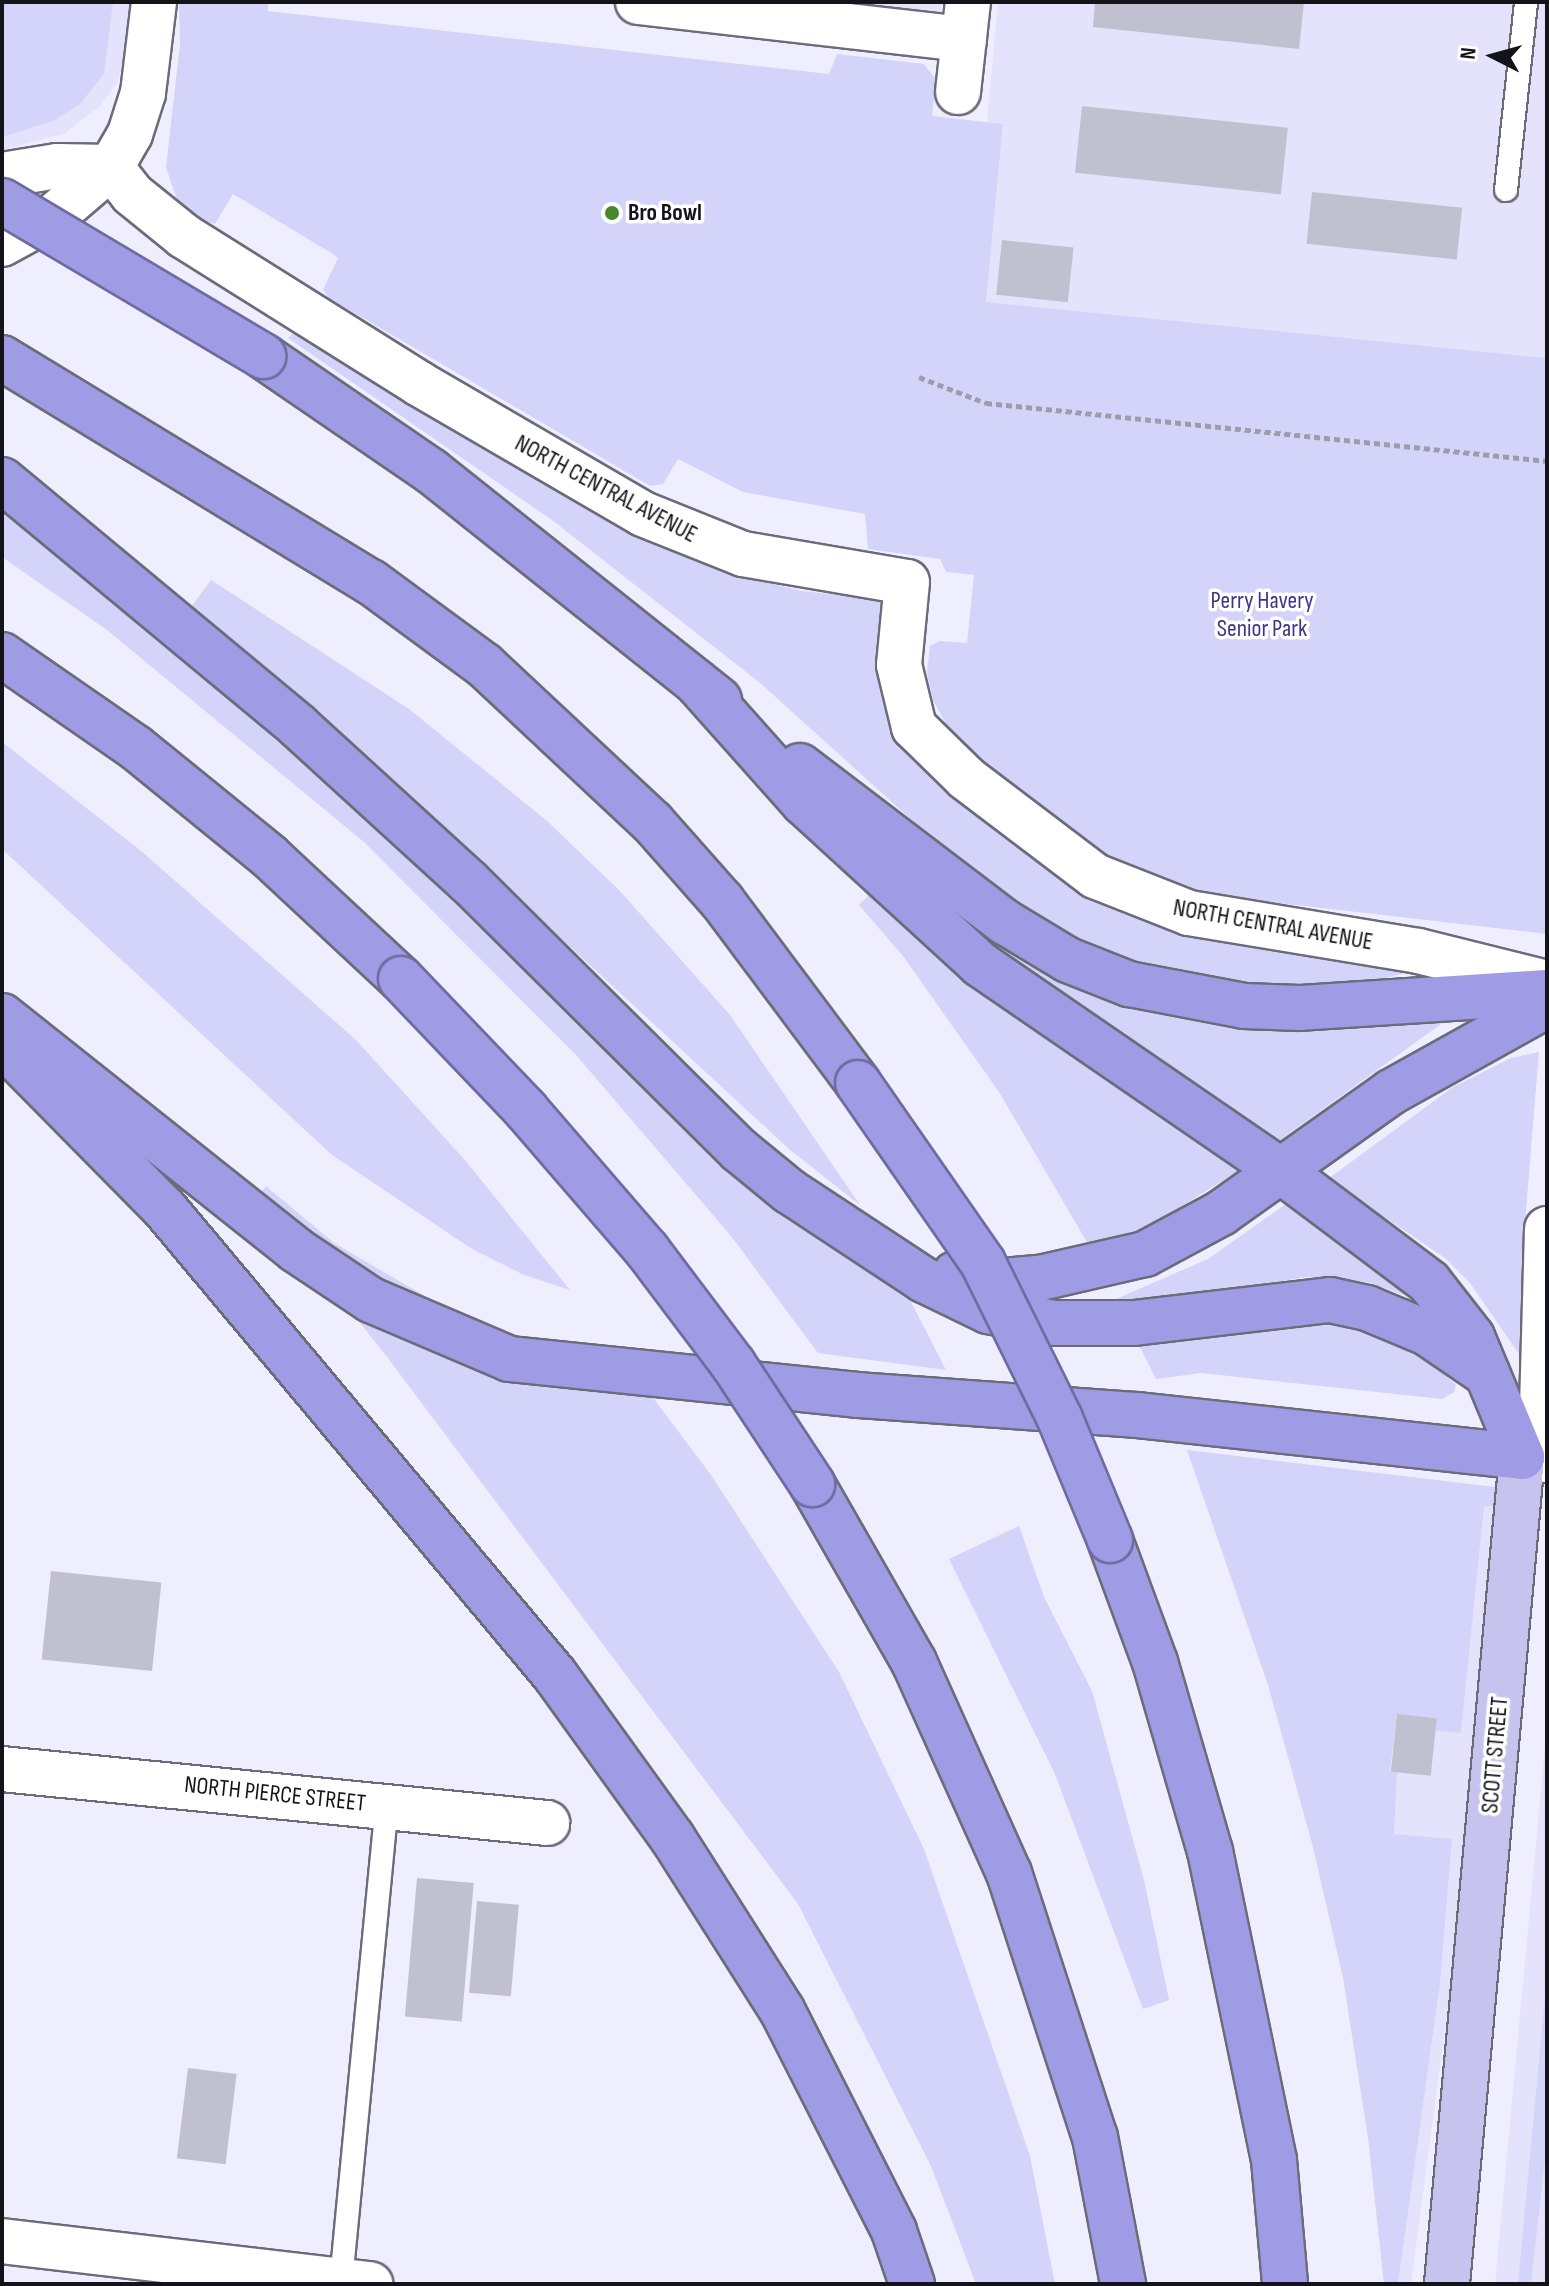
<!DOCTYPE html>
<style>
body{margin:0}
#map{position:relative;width:1549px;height:2286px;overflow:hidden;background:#efeeff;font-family:"Sofia Sans Condensed",sans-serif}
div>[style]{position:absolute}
.built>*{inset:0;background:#e4e3fb}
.green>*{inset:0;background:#d4d3f9}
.building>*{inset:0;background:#c1c0d1;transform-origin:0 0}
.path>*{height:5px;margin-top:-2.5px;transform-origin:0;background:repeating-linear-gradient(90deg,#9d9ca9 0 6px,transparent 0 10px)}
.roads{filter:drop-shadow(2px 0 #6c6b7a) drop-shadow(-2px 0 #6c6b7a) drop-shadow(0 2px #6c6b7a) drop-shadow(0 -2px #6c6b7a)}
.service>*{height:22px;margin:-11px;padding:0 11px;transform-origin:11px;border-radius:11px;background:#fff}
.minor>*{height:44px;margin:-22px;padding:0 22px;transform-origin:22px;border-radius:22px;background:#fff}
.primary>*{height:44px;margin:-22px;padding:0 22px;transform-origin:22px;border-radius:22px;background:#c6c3ef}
.motorway>*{height:44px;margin:-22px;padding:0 22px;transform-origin:22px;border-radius:22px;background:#a09be5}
.bridges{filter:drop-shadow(2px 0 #6f6b9e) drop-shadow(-2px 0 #6f6b9e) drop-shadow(0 2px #6f6b9e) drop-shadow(0 -2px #6f6b9e)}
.motorway-bridge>*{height:44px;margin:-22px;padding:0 22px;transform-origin:22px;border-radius:22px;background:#a09be5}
.dots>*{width:22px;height:22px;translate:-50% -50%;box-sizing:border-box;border:4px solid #fff;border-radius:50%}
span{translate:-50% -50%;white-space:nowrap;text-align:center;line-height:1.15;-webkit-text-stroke:7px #fff;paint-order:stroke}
.poi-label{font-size:24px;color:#131319;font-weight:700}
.left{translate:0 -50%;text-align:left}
.street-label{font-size:24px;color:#131319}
.park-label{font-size:24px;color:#423386}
.frame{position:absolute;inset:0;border:4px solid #131319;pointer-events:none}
.north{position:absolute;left:1453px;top:16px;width:80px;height:80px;-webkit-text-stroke:6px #fff;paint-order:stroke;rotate:276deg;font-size:22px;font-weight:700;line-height:32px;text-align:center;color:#131319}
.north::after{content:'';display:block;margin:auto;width:28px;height:36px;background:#131319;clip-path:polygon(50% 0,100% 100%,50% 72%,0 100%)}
</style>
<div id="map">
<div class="built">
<div style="clip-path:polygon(2px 2px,135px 2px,118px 82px,100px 106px,64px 134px,2px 150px)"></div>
<div style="clip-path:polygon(816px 2px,942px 2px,941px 15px)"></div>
<div style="clip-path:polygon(998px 2px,1547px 2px,1547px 358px,986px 302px,1003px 125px,987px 122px)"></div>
<div style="clip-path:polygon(1496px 1505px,1451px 1984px,1411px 2284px,1398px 2284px,1440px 1984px,1452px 1839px,1394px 1834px,1397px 1773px,1390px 1772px,1397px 1714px,1437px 1718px,1436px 1731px,1461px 1733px,1484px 1507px)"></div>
<div style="clip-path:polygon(1547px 1725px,1547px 2284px,1495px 2284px)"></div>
</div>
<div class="green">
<div style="clip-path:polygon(2px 2px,113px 2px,104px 74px,80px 104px,53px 121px,2px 137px)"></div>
<div style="clip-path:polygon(179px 2px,268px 2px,268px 11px,829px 74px,837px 54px,924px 64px,936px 80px,932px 116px,1003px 124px,986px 302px,1547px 358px,1547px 934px,1191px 893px,1116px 862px,1068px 832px,957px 744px,933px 700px,927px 673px,930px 646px,940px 641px,967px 643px,974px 575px,946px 572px,940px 559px,868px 549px,865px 514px,743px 492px,678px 459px,663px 484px,650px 486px,329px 298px,323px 290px,338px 258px,333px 254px,233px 194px,215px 224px,195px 217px,178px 203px,166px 167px,180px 44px)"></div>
<div style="clip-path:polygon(295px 332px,659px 545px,740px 576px,802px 591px,883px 600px,881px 688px,907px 755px,1092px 901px,1147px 923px,1420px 969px,1356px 986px,1302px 991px,1166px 977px,1041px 922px,934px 840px,759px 682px,552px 520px,288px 338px)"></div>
<div style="clip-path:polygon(2px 502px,308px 752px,786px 1219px,908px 1296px,946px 1370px,818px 1353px,731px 1236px,576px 1055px,364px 842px,107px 630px,2px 557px)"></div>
<div style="clip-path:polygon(211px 580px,409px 709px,546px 820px,619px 890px,730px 1015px,860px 1205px,789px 1149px,355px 748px,191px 607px)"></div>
<div style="clip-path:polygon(2px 742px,140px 850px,356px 1040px,464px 1159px,570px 1290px,524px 1275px,472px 1249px,332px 1155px,2px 849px)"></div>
<div style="clip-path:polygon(870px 894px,908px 927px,1240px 1165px,1238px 1171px,1147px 1228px,1091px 1249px,999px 1092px,903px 956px,859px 905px)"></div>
<div style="clip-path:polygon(976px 918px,1158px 1011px,1212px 1024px,1297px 1030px,1448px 1019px,1277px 1142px,1058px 998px,969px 925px)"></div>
<div style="clip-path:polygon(1539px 1052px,1526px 1210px,1527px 1358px,1521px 1357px,1470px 1283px,1445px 1258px,1328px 1179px,1453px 1087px,1511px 1058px)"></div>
<div style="clip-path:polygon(266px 1186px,334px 1243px,461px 1317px,639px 1379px,711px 1475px,839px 1672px,924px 1849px,1030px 2156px,1055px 2284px,976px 2284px,931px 2166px,798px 1904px,387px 1357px,259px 1195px)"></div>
<div style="clip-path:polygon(1290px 1201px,1417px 1300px,1368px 1282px,1307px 1277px,1121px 1307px,1116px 1299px,1208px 1259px)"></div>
<div style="clip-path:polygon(1289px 1320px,1357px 1324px,1419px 1351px,1456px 1385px,1454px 1392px,1442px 1399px,1201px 1373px,1156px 1379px,1138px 1343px)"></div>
<div style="clip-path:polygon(1187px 1450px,1495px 1487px,1496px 1505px,1484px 1507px,1461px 1733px,1436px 1731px,1436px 1718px,1397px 1715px,1390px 1771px,1397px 1773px,1394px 1834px,1452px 1839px,1440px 1984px,1398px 2284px,1384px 2284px,1368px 2138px,1343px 1978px,1313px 1847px,1268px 1685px)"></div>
<div style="clip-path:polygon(1019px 1526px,1044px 1597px,1092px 1691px,1144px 1880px,1169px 2000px,1143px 2009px,1055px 1774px,949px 1559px)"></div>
<div style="clip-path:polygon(1547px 1975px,1547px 2141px,1531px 2283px,1540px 2284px,1518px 2284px)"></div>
</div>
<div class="building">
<div style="clip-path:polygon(1095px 2px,1304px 2px,1299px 49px,1093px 27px)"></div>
<div style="left:1082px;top:106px;width:207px;height:67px;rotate:6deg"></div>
<div style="left:1312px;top:192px;width:151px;height:52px;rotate:6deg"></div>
<div style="left:1002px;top:240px;width:72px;height:55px;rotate:6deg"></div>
<div style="left:51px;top:1571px;width:111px;height:89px;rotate:6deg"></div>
<div style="left:1397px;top:1714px;width:40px;height:58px;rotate:6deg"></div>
<div style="left:417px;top:1878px;width:57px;height:139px;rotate:5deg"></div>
<div style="left:477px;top:1901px;width:42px;height:92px;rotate:5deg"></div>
<div style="left:188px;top:2068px;width:49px;height:91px;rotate:7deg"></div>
</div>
<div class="path">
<div style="left:919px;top:377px;width:72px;rotate:21.2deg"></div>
<div style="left:986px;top:403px;width:564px;rotate:5.9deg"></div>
</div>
<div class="roads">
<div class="service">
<div style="left:1506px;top:190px;width:189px;rotate:-83.9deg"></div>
<div style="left:341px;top:2281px;width:477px;rotate:-84.5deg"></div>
</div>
<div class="minor">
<div style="left:638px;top:2px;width:328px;rotate:6.5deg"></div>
<div style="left:958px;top:92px;width:91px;rotate:-83.7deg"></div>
<div style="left:2px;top:175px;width:56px;rotate:-9.3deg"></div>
<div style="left:57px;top:166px;width:54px;rotate:1.1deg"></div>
<div style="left:111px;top:167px;width:34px;rotate:52deg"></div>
<div style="left:132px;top:194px;width:67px;rotate:38.9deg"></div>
<div style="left:184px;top:236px;width:276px;rotate:32.1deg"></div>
<div style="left:418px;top:383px;width:260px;rotate:30.2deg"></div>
<div style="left:643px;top:514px;width:108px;rotate:21.8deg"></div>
<div style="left:743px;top:554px;width:166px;rotate:9.7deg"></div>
<div style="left:907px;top:582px;width:83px;rotate:95.5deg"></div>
<div style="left:899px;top:665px;width:64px;rotate:76.4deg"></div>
<div style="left:914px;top:727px;width:73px;rotate:44.4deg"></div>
<div style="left:966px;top:778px;width:162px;rotate:37.2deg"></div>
<div style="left:1095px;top:876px;width:101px;rotate:21.5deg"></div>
<div style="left:1189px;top:913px;width:232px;rotate:9.4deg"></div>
<div style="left:1418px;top:951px;width:133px;rotate:13.9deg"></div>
<div style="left:2px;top:244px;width:60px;rotate:-28.7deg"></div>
<div style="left:55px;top:215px;width:74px;rotate:-40.6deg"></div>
<div style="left:111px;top:167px;width:38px;rotate:-60deg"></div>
<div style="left:130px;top:134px;width:43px;rotate:-72.4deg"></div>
<div style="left:143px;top:93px;width:92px;rotate:-83.1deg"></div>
<div style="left:1547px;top:1229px;width:177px;rotate:91.6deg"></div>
<div style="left:1542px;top:1406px;width:55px;rotate:111.4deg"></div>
<div style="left:1522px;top:1457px;width:25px;rotate:7deg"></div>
<div style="left:2px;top:1769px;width:548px;rotate:5.66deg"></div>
<div style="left:2px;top:2241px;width:371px;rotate:6.7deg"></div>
</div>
<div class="primary">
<div style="left:1447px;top:2284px;width:830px;rotate:-84.82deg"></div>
</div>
<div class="motorway">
<div style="left:263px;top:356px;width:204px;rotate:34.4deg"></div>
<div style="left:431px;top:471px;width:368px;rotate:38.5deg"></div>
<div style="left:2px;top:358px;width:432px;rotate:31.3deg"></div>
<div style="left:371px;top:582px;width:140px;rotate:36.3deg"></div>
<div style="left:484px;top:665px;width:230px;rotate:43.1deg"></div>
<div style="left:652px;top:822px;width:106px;rotate:48.5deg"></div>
<div style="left:722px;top:901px;width:227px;rotate:53.2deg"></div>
<div style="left:2px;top:480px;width:385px;rotate:39.7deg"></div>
<div style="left:298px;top:726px;width:231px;rotate:42.4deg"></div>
<div style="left:469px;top:882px;width:380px;rotate:44.8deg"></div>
<div style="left:739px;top:1150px;width:65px;rotate:39.4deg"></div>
<div style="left:789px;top:1191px;width:162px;rotate:33.4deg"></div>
<div style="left:924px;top:1280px;width:71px;rotate:25.8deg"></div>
<div style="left:988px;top:1311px;width:67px;rotate:10.3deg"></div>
<div style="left:1054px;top:1323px;width:80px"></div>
<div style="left:1134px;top:1323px;width:197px;rotate:-6.7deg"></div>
<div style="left:1330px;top:1300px;width:38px;rotate:12deg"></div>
<div style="left:1367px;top:1308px;width:65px;rotate:22.6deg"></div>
<div style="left:1427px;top:1333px;width:73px;rotate:34.3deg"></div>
<div style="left:2px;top:655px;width:162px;rotate:34.7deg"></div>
<div style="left:135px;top:747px;width:173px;rotate:39.1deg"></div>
<div style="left:269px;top:856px;width:180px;rotate:43deg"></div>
<div style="left:800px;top:766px;width:258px;rotate:37.3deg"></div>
<div style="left:1005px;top:922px;width:74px;rotate:31.1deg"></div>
<div style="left:1068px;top:960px;width:66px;rotate:21.5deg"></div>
<div style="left:1129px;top:984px;width:117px;rotate:10.8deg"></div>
<div style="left:1244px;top:1006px;width:56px;rotate:2deg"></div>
<div style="left:1300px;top:1008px;width:248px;rotate:-3.7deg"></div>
<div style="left:2px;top:1016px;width:376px;rotate:38.5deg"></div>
<div style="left:296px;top:1250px;width:90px;rotate:33.7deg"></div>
<div style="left:371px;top:1300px;width:150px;rotate:23.1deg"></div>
<div style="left:509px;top:1359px;width:350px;rotate:5.9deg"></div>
<div style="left:857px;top:1395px;width:281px;rotate:4.1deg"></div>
<div style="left:1137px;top:1415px;width:387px;rotate:6.2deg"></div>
<div style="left:1522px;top:1457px;width:130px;rotate:-112.6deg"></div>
<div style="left:1472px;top:1337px;width:70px;rotate:-128deg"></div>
<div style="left:1429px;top:1282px;width:185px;rotate:-143.1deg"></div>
<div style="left:1281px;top:1171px;width:365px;rotate:-145.5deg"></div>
<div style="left:980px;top:964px;width:239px;rotate:-137.5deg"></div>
<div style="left:804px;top:803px;width:161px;rotate:-131.7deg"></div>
<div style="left:9px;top:1051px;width:221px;rotate:45.4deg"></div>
<div style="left:164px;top:1208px;width:609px;rotate:50.06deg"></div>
<div style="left:555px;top:1675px;width:200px;rotate:54.2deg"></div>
<div style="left:672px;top:1837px;width:205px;rotate:57.6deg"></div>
<div style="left:782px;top:2010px;width:248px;rotate:63.1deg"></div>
<div style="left:894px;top:2231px;width:56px;rotate:71.2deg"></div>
<div style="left:955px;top:1274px;width:49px;rotate:8.3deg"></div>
<div style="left:1003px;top:1281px;width:37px;rotate:-5deg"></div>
<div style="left:1040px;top:1278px;width:108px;rotate:-12.9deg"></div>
<div style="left:1145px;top:1254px;width:86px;rotate:-28.3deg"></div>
<div style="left:1221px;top:1213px;width:209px;rotate:-35.4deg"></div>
<div style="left:1391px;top:1092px;width:179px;rotate:-29.1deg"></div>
<div style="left:812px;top:1484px;width:205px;rotate:60.2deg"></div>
<div style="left:914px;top:1662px;width:231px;rotate:65.8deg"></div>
<div style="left:1009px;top:1873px;width:278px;rotate:72deg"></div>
<div style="left:1095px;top:2137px;width:150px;rotate:79.2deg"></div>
<div style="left:1110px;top:1540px;width:130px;rotate:69.8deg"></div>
<div style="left:1155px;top:1662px;width:197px;rotate:73.8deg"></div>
<div style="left:1210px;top:1851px;width:316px;rotate:78.3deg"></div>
<div style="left:1274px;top:2160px;width:124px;rotate:84.9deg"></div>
</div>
</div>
<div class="bridges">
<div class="motorway-bridge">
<div style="left:2px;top:201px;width:304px;rotate:30.7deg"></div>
<div style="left:401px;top:979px;width:181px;rotate:46.3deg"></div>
<div style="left:526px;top:1110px;width:185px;rotate:49.2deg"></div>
<div style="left:647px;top:1250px;width:143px;rotate:53deg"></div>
<div style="left:733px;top:1364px;width:144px;rotate:56.6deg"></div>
<div style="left:858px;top:1083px;width:219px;rotate:55.2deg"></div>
<div style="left:983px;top:1263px;width:174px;rotate:63.7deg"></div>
<div style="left:1060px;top:1419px;width:131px;rotate:67.5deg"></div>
</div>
</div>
<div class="dots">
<div style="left:612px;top:213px;background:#488727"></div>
</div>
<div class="poi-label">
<span class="left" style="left:628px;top:213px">Bro Bowl</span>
</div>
<div class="street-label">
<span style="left:606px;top:489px;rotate:28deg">NORTH CENTRAL AVENUE</span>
<span style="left:1273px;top:925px;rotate:10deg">NORTH CENTRAL AVENUE</span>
<span style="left:1495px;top:1755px;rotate:-85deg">SCOTT STREET</span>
<span style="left:275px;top:1794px;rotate:6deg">NORTH PIERCE STREET</span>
</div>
<div class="park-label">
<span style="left:1262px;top:615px">Perry Havery<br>Senior Park</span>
</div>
<div class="frame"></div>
<div class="north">N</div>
</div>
